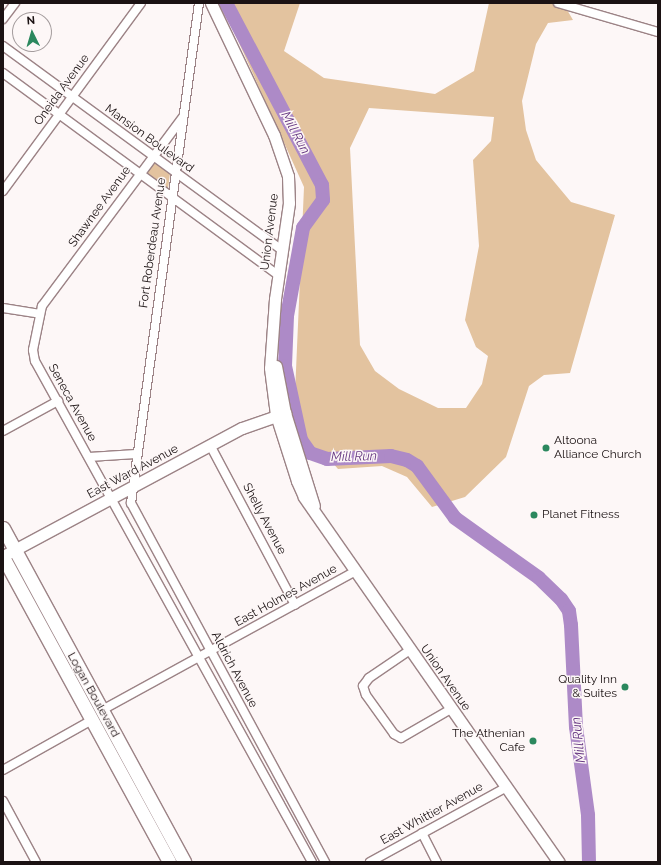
<!DOCTYPE html>
<style>
body{margin:0}
#map{position:relative;width:661px;height:865px;overflow:hidden;background:#fdf7f7;font-family:Raleway,sans-serif}
div>[style]{position:absolute}
.green>*{inset:0;background:#e3c39f}
.river>*{height:14px;margin:-7px;padding:0 7px;transform-origin:7px;border-radius:7px;background:#ad8ac7}
.roads{filter:drop-shadow(1px 0 #9c8386) drop-shadow(-1px 0 #9c8386) drop-shadow(0 1px #9c8386) drop-shadow(0 -1px #9c8386)}
.street>*{height:8px;margin:-4px;padding:0 4px;transform-origin:4px;border-radius:4px;background:#fff}
.secondary>*{height:11px;margin:-5.5px;padding:0 5.5px;transform-origin:5.5px;border-radius:5.5px;background:#fff}
.primary>*{height:13px;margin:-6.5px;padding:0 6.5px;transform-origin:6.5px;border-radius:6.5px;background:#fff}
.dots>*{width:11px;height:11px;translate:-50% -50%;box-sizing:border-box;border:2px solid #fdf7f7;border-radius:50%}
span{translate:-50% -50%;white-space:nowrap;text-align:center;line-height:1.15;-webkit-text-stroke:3px #fdf7f7;paint-order:stroke}
.street-label{font-size:12px;color:#1b1213}
.poi-label{font-size:12px;color:#1b1213}
.left{translate:0 -50%;text-align:left}
.right{translate:-100% -50%;text-align:right}
.water-label{font-size:13px;color:#653782;font-style:italic}
.frame{position:absolute;inset:0;border:4px solid #1b1213;pointer-events:none}
.north{position:absolute;left:12px;top:12px;width:40px;height:40px;box-sizing:border-box;background:#fdf7f7;border:1px solid #a39b9c;border-radius:50%;rotate:355deg;font-size:11px;font-weight:700;line-height:16px;text-align:center;color:#1b1213}
.north::after{content:'';display:block;margin:auto;width:14px;height:18px;background:#2b885e;clip-path:polygon(50% 0,100% 100%,50% 72%,0 100%)}
</style>
<div id="map">
<div class="green">
<div style="clip-path:polygon(evenodd,221px 3px,300px 3px,284px 51px,324px 78px,435px 94px,474px 71px,489px 3px,563px 3px,573px 20px,548px 23px,536px 44px,522px 101px,526px 130px,536px 160px,571px 202px,615px 215px,570px 373px,544px 375px,529px 386px,506px 457px,465px 497px,432px 507px,407px 477px,382px 466px,338px 469px,325px 454px,308px 446px,303px 437px,294px 416px,304px 187px,221px 3px,369px 108px,494px 117px,491px 141px,473px 160px,479px 246px,465px 320px,476px 347px,488px 356px,482px 384px,466px 408px,438px 408px,399px 389px,375px 371px,360px 345px,350px 148px,369px 108px)"></div>
<div style="clip-path:polygon(153px 161px,170px 173px,168px 189px,146px 173px)"></div>
</div>
<div class="river">
<div style="left:226px;top:3px;width:206px;rotate:62.2deg"></div>
<div style="left:322px;top:185px;width:15px;rotate:86deg"></div>
<div style="left:323px;top:200px;width:34px;rotate:126deg"></div>
<div style="left:303px;top:228px;width:89px;rotate:100.3deg"></div>
<div style="left:287px;top:316px;width:50px;rotate:92.3deg"></div>
<div style="left:285px;top:366px;width:76px;rotate:77.8deg"></div>
<div style="left:301px;top:440px;width:16px;rotate:55deg"></div>
<div style="left:310px;top:453px;width:18px;rotate:19deg"></div>
<div style="left:327px;top:459px;width:64px;rotate:-2.7deg"></div>
<div style="left:391px;top:456px;width:16px;rotate:14deg"></div>
<div style="left:407px;top:460px;width:12px;rotate:31deg"></div>
<div style="left:417px;top:466px;width:64px;rotate:53.8deg"></div>
<div style="left:455px;top:518px;width:103px;rotate:35.5deg"></div>
<div style="left:539px;top:578px;width:30px;rotate:44deg"></div>
<div style="left:561px;top:599px;width:14px;rotate:56deg"></div>
<div style="left:569px;top:611px;width:14px;rotate:82deg"></div>
<div style="left:571px;top:625px;width:102px;rotate:87.2deg"></div>
<div style="left:576px;top:727px;width:89px;rotate:82.2deg"></div>
<div style="left:588px;top:815px;width:47px;rotate:88.8deg"></div>
</div>
<div class="roads">
<div class="street">
<div style="left:199px;top:3px;width:505px;rotate:97.74deg"></div>
<div style="left:131px;top:503px;width:408px;rotate:61.6deg"></div>
<div style="left:558px;top:3px;width:104px;rotate:16.2deg"></div>
<div style="left:3px;top:19px;width:20px;rotate:-53deg"></div>
<div style="left:3px;top:46px;width:346px;rotate:36.2deg"></div>
<div style="left:3px;top:73px;width:341px;rotate:36.3deg"></div>
<div style="left:183px;top:117px;width:236px;rotate:126.7deg"></div>
<div style="left:42px;top:306px;width:45px;rotate:101.6deg"></div>
<div style="left:33px;top:350px;width:11px;rotate:80deg"></div>
<div style="left:35px;top:361px;width:572px;rotate:61.06deg"></div>
<div style="left:3px;top:191px;width:233px;rotate:-53.7deg"></div>
<div style="left:3px;top:308px;width:36px;rotate:9deg"></div>
<div style="left:3px;top:431px;width:63px;rotate:-28.6deg"></div>
<div style="left:210px;top:445px;width:181px;rotate:62deg"></div>
<div style="left:89px;top:457px;width:47px;rotate:-3.7deg"></div>
<div style="left:410px;top:650px;width:50px;rotate:145.7deg"></div>
<div style="left:369px;top:678px;width:10px;rotate:127deg"></div>
<div style="left:363px;top:686px;width:9px;rotate:72deg"></div>
<div style="left:366px;top:695px;width:48px;rotate:54.3deg"></div>
<div style="left:394px;top:734px;width:8px;rotate:30deg"></div>
<div style="left:401px;top:738px;width:58px;rotate:-30.1deg"></div>
<div style="left:102px;top:710px;width:290px;rotate:-28.7deg"></div>
<div style="left:3px;top:770px;width:102px;rotate:-29.3deg"></div>
<div style="left:3px;top:801px;width:69px;rotate:61.6deg"></div>
<div style="left:422px;top:833px;width:33px;rotate:63deg"></div>
<div style="left:370px;top:862px;width:156px;rotate:-28.7deg"></div>
</div>
<div class="secondary">
<div style="left:211px;top:3px;width:146px;rotate:64.5deg"></div>
<div style="left:274px;top:135px;width:43px;rotate:71.1deg"></div>
<div style="left:288px;top:176px;width:27px;rotate:88deg"></div>
<div style="left:289px;top:203px;width:97px;rotate:98.3deg"></div>
<div style="left:275px;top:299px;width:69px;rotate:94.1deg"></div>
<div style="left:270px;top:368px;width:47px;rotate:82.7deg"></div>
<div style="left:276px;top:415px;width:69px;rotate:72.3deg"></div>
<div style="left:297px;top:481px;width:17px;rotate:66deg"></div>
<div style="left:304px;top:497px;width:445px;rotate:55.1deg"></div>
<div style="left:276px;top:366px;width:48px;rotate:79.2deg"></div>
<div style="left:285px;top:413px;width:97px;rotate:72.7deg"></div>
<div style="left:3px;top:556px;width:271px;rotate:-28.2deg"></div>
<div style="left:242px;top:428px;width:46px;rotate:-19.2deg"></div>
</div>
<div class="primary">
<div style="left:3px;top:528px;width:380px;rotate:61.5deg"></div>
<div style="left:3px;top:557px;width:347px;rotate:61.4deg"></div>
</div>
</div>
<div class="dots">
<div style="left:546px;top:448px;background:#2b885e"></div>
<div style="left:534px;top:515px;background:#2b885e"></div>
<div style="left:625px;top:687px;background:#2b885e"></div>
<div style="left:533px;top:741px;background:#2b885e"></div>
</div>
<div class="street-label">
<span style="left:62px;top:90px;rotate:-54deg">Oneida Avenue</span>
<span style="left:149px;top:139px;rotate:36deg">Mansion Boulevard</span>
<span style="left:100px;top:207px;rotate:-54deg">Shawnee Avenue</span>
<span style="left:270px;top:232px;rotate:-83deg">Union Avenue</span>
<span style="left:153px;top:243px;rotate:-82deg">Fort Roberdeau Avenue</span>
<span style="left:72px;top:403px;rotate:61deg">Seneca Avenue</span>
<span style="left:133px;top:472px;rotate:-28deg">East Ward Avenue</span>
<span style="left:264px;top:519px;rotate:62deg">Shelly Avenue</span>
<span style="left:286px;top:596px;rotate:-29deg">East Holmes Avenue</span>
<span style="left:234px;top:670px;rotate:62deg">Aldrich Avenue</span>
<span style="left:445px;top:678px;rotate:55deg">Union Avenue</span>
<span style="left:93px;top:695px;rotate:61deg">Logan Boulevard</span>
<span style="left:432px;top:814px;rotate:-29deg">East Whittier Avenue</span>
</div>
<div class="poi-label">
<span class="left" style="left:554px;top:448px">Altoona<br>Alliance Church</span>
<span class="left" style="left:542px;top:515px">Planet Fitness</span>
<span class="right" style="left:617px;top:687px">Quality Inn<br>&amp; Suites</span>
<span class="right" style="left:525px;top:741px">The Athenian<br>Cafe</span>
</div>
<div class="water-label">
<span style="left:295px;top:133px;rotate:62deg">Mill Run</span>
<span style="left:354px;top:457px;rotate:-1deg">Mill Run</span>
<span style="left:579px;top:740px;rotate:-96deg">Mill Run</span>
</div>
<div class="frame"></div>
<div class="north">N</div>
</div>
